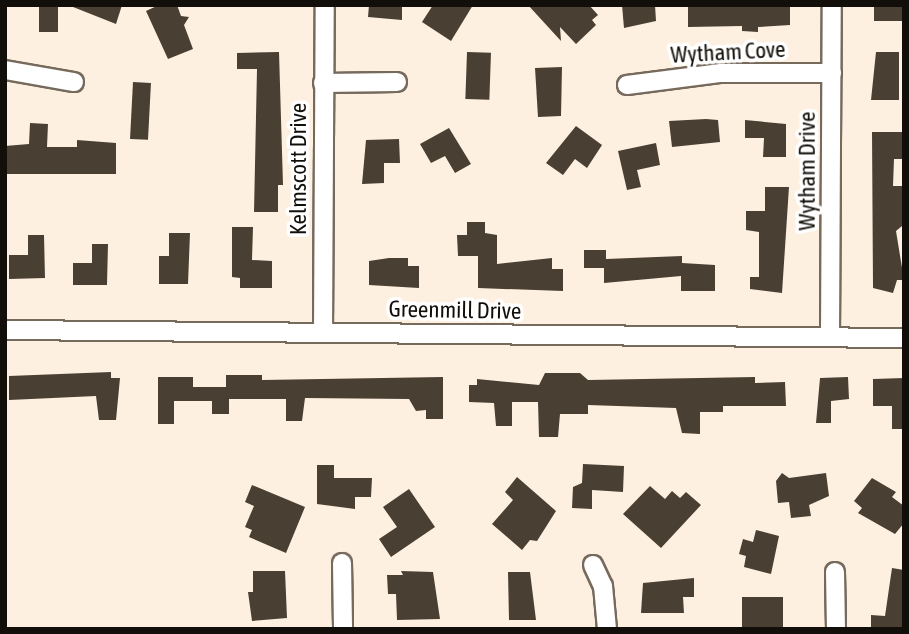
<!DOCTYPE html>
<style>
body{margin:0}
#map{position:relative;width:909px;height:634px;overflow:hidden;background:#fef0e1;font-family:"Asap Condensed",sans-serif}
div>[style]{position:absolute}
.building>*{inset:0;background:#493f32;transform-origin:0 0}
.roads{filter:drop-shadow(2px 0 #766a5d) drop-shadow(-2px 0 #766a5d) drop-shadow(0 2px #766a5d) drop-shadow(0 -2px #766a5d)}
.street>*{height:18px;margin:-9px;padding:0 9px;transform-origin:9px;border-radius:9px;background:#fff}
span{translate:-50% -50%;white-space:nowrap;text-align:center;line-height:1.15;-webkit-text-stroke:7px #fff;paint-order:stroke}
.street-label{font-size:23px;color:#120e09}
.frame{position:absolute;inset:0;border:7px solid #120e09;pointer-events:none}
</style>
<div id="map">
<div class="building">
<div style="left:39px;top:5px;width:19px;height:27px"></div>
<div style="clip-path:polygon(68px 5px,122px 5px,116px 24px)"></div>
<div style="clip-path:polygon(159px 5px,177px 5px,181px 16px,189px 17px,184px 25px,193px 49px,168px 59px,146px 11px)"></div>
<div style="clip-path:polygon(369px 5px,402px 5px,402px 20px,368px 17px)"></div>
<div style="clip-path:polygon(433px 5px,473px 5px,451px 41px,422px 22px)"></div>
<div style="clip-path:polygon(528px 5px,589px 5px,598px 15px,592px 20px,596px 25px,576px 44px,560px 27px,561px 41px)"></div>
<div style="clip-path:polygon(622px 5px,655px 5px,656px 21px,624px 28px)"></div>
<div style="clip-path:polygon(688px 5px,790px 5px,790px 25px,758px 27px,758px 32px,742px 31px,742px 26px,688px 27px)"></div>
<div style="left:874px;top:5px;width:30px;height:16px"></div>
<div style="clip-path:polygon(279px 52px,283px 185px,278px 185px,278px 212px,254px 212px,257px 69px,237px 69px,237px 53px)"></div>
<div style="left:467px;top:52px;width:24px;height:47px;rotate:2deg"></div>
<div style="clip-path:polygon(876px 52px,899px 52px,899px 100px,871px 100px)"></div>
<div style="clip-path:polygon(562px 67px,561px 116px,538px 117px,535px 68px)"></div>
<div style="left:133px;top:82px;width:18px;height:57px;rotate:3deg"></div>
<div style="clip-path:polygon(706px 119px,718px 120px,720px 142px,672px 147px,669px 121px)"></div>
<div style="clip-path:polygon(745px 120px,786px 124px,786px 157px,763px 157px,764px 138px,745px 138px)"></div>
<div style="clip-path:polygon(30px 123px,48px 124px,47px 147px,77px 147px,77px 140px,116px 143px,116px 174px,5px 174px,5px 146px,29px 144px)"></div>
<div style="clip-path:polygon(576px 126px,602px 145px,587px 168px,575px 159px,563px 175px,546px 163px)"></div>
<div style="clip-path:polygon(449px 128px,471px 164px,455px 173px,445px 156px,431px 163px,420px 144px)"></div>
<div style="clip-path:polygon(872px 132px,904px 132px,904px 159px,894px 159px,893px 186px,904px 186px,902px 226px,896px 231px,904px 280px,897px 280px,893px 293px,873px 288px)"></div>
<div style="clip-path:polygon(399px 139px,400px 163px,384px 163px,384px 183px,362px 184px,366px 140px)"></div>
<div style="clip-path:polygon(656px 143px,660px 165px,637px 170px,641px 187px,627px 190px,618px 151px)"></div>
<div style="clip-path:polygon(765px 187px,789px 187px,782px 293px,750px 289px,750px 277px,759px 277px,759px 232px,746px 230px,746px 211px,765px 211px)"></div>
<div style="clip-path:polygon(467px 222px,485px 222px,485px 233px,497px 235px,497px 264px,552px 258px,552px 269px,563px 269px,563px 291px,478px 288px,478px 256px,458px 256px,457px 235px,467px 235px)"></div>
<div style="clip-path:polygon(232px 227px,253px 227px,252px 260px,272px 261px,272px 288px,240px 288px,240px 278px,232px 277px)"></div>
<div style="clip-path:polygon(169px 233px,190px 233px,188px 284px,159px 284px,159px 256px,169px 256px)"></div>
<div style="clip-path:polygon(28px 235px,44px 235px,45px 278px,9px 279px,9px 255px,28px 255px)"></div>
<div style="clip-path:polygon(92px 244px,108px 244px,107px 285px,73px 285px,73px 263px,92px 263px)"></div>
<div style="clip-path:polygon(584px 250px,606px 250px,606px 259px,682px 256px,682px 263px,715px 265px,715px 291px,681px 291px,681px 276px,604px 283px,604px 268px,584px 268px)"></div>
<div style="clip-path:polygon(389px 258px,408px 258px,408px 266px,419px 266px,419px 288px,369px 285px,369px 261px)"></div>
<div style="clip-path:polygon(111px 372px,111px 378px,120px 378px,116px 420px,99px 420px,96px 396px,9px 400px,9px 376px)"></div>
<div style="clip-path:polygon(545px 373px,580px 373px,588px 380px,755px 377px,755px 383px,785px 382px,786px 406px,723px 406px,723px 412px,700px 412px,700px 434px,682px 433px,676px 408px,588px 405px,588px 414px,560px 414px,558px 437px,539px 437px,538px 402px,512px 402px,512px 426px,496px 426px,494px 403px,469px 402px,469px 385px,477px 385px,477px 379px,539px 385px)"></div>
<div style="clip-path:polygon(226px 375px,262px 375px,262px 380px,443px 377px,443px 419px,426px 419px,426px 410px,416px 411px,409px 399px,305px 398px,302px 421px,286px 421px,286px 399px,229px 399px,229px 414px,212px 414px,212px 401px,174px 401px,174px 424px,158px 424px,158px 377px,193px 377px,193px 387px,226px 387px)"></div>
<div style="clip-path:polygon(848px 377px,849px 399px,831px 401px,831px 423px,816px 423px,820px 378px)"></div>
<div style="clip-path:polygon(904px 378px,904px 429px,892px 429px,892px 406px,873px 406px,873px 379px)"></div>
<div style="clip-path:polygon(583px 464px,624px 466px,623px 492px,592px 490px,592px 509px,572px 508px,573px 487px,582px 483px)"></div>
<div style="clip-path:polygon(317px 465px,334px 465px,334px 478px,372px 478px,371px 497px,355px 497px,355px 509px,317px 504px)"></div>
<div style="clip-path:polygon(782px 473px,789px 478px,826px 473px,829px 496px,809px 505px,811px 516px,791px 518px,789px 502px,778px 503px,776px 481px)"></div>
<div style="clip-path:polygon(517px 477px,556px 511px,537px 541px,530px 540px,522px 550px,492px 524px,513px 500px,505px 492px)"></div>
<div style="clip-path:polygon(872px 478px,896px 492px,892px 497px,904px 506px,904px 523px,895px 534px,858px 513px,862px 508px,854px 501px)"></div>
<div style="clip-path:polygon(252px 485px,305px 507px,286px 553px,249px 537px,252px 530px,245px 527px,254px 506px,245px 502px)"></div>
<div style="clip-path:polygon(650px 486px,665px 499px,672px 491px,680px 498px,686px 492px,701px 505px,661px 548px,623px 514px)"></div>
<div style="clip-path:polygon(409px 489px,435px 527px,391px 557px,379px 539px,397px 527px,383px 507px)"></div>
<div style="clip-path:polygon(756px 530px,779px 536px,771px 574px,744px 567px,746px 556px,739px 554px,743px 539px,753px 542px)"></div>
<div style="clip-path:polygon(892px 568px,904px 570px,904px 629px,871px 629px,871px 615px,885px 616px)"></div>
<div style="clip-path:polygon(253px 571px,285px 571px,287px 618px,252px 621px,248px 592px,253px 592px)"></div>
<div style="clip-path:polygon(401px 571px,433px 572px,440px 619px,397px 620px,396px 594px,388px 594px,387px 575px,403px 575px)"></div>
<div style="clip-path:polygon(508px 572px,530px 572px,536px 620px,509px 620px)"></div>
<div style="clip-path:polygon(694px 578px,694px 597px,683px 597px,684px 613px,641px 613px,643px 583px)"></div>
<div style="left:742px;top:597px;width:41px;height:32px"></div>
</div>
<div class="roads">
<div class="street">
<div style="left:5px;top:70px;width:70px;rotate:9.9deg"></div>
<div style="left:323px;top:83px;width:74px;rotate:-0.8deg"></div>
<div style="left:627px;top:85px;width:95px;rotate:-7.3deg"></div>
<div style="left:721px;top:73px;width:111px"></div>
<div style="left:5px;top:330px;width:899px;rotate:0.51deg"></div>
<div style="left:323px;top:333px;width:328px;rotate:-89.7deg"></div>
<div style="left:830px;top:337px;width:332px;rotate:-89.7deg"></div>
<div style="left:342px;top:563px;width:66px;rotate:89.1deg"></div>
<div style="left:593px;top:565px;width:23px;rotate:65deg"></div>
<div style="left:603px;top:586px;width:43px;rotate:84.7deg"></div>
<div style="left:835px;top:572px;width:57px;rotate:89deg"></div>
</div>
</div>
<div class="street-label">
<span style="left:728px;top:52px;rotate:-3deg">Wytham Cove</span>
<span style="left:298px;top:169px;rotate:-90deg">Kelmscott Drive</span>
<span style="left:807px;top:171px;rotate:-90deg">Wytham Drive</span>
<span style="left:455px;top:310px;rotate:1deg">Greenmill Drive</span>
</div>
<div class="frame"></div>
</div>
